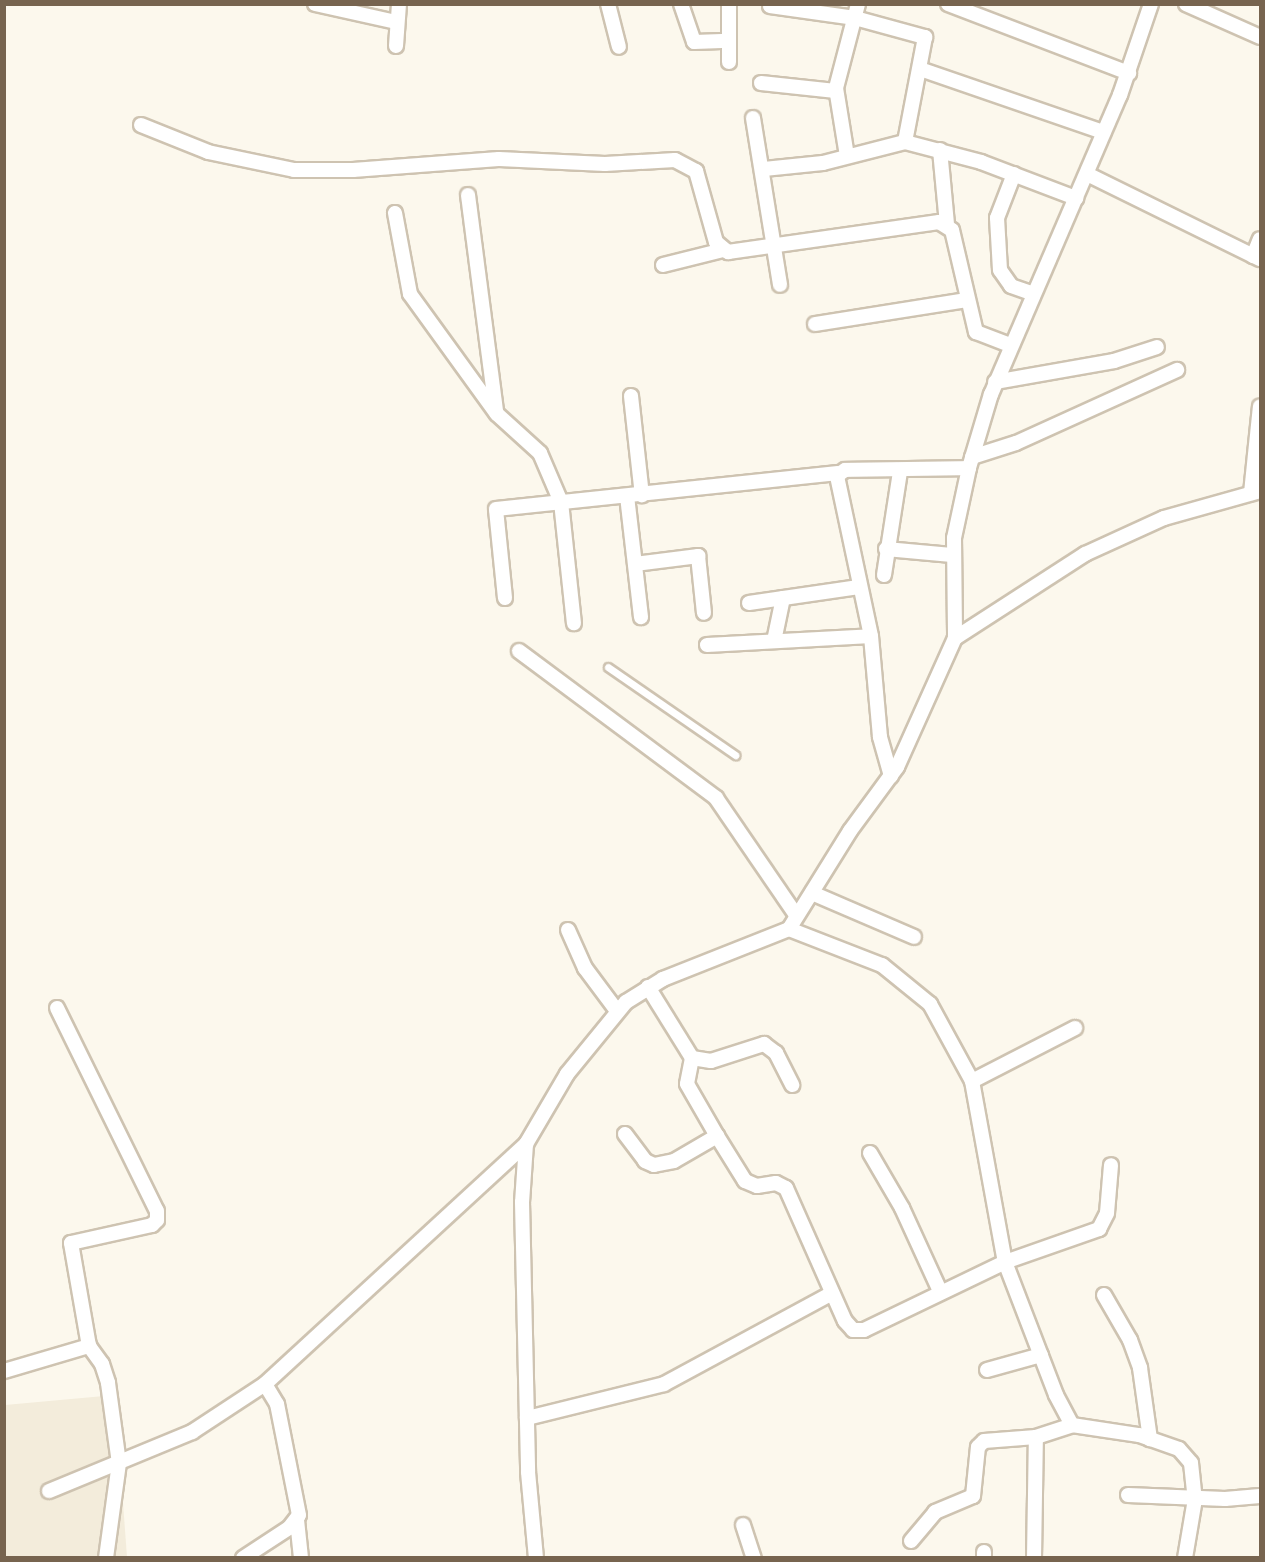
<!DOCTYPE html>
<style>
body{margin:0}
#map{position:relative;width:1265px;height:1562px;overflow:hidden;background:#fcf8ed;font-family:Commissioner,sans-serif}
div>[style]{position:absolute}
.residential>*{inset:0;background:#f3ecdb}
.roads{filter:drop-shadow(2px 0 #cec3b1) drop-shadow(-2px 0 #cec3b1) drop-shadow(0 2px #cec3b1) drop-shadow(0 -2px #cec3b1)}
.service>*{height:7px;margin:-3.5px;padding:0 3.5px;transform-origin:3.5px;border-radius:3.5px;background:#fff}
.minor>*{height:14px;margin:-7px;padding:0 7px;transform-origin:7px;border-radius:7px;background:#fff}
span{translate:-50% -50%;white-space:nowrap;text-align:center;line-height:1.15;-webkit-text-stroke:6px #fefcf3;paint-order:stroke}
.frame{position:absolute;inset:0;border:6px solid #77644f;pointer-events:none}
</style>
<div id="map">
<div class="residential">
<div style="clip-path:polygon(115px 1395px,127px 1557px,5px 1558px,5px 1405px)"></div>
</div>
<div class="roads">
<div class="service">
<div style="left:608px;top:667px;width:155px;rotate:34.7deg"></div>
</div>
<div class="minor">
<div style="left:315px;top:4px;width:83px;rotate:12.5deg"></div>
<div style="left:608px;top:4px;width:44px;rotate:75.7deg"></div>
<div style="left:681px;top:4px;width:40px;rotate:71.1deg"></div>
<div style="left:694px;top:42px;width:35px;rotate:-2deg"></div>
<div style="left:948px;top:4px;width:194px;rotate:20.9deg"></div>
<div style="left:1151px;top:4px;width:96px;rotate:108.8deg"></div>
<div style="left:1120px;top:95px;width:326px;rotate:113.3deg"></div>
<div style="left:991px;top:394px;width:77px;rotate:106.6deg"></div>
<div style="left:969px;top:468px;width:72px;rotate:102.1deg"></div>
<div style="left:954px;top:538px;width:100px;rotate:89.4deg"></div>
<div style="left:955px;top:638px;width:141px;rotate:114.2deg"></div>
<div style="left:897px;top:767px;width:79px;rotate:126.3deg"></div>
<div style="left:850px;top:831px;width:115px;rotate:121.9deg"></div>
<div style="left:789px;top:929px;width:100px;rotate:21.2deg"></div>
<div style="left:882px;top:965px;width:62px;rotate:39.1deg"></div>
<div style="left:930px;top:1004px;width:88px;rotate:61.4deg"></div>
<div style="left:972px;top:1081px;width:184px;rotate:79.7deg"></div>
<div style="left:1005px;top:1262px;width:142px;rotate:69deg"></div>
<div style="left:1056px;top:1395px;width:34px;rotate:62deg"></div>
<div style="left:1072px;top:1425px;width:68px;rotate:8.5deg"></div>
<div style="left:1139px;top:1435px;width:42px;rotate:19.3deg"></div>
<div style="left:1179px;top:1449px;width:18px;rotate:49deg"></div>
<div style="left:1191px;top:1463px;width:36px;rotate:84deg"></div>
<div style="left:1195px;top:1499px;width:60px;rotate:99.6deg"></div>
<div style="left:1186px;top:4px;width:81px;rotate:24deg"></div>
<div style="left:770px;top:6px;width:86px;rotate:8deg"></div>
<div style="left:855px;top:18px;width:73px;rotate:15.2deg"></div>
<div style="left:925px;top:37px;width:107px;rotate:100.8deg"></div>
<div style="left:396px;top:46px;width:42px;rotate:-85.9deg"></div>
<div style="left:729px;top:62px;width:58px;rotate:-90deg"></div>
<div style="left:920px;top:69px;width:194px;rotate:19deg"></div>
<div style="left:761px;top:83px;width:75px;rotate:6.1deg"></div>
<div style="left:753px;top:118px;width:169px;rotate:80.8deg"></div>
<div style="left:141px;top:125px;width:72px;rotate:21.9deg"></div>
<div style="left:208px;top:152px;width:88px;rotate:11.8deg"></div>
<div style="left:294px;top:170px;width:59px"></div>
<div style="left:353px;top:170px;width:146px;rotate:-4.3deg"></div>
<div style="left:499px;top:159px;width:106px;rotate:2.7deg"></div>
<div style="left:605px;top:164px;width:70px;rotate:-3.3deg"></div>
<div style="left:675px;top:160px;width:24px;rotate:28deg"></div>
<div style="left:696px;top:171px;width:74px;rotate:74.3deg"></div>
<div style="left:716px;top:242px;width:16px;rotate:40deg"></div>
<div style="left:728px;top:252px;width:213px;rotate:-8.1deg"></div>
<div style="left:939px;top:222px;width:15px;rotate:32deg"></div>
<div style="left:952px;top:230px;width:105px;rotate:76.8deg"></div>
<div style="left:976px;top:332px;width:36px;rotate:21deg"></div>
<div style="left:940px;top:150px;width:74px;rotate:84.6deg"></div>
<div style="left:847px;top:156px;width:69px;rotate:-99.2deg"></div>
<div style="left:836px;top:88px;width:87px;rotate:-75.3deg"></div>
<div style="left:764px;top:169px;width:59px;rotate:-5.8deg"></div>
<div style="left:823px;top:163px;width:85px;rotate:-14.4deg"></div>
<div style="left:905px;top:142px;width:79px;rotate:14.7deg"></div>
<div style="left:981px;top:162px;width:102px;rotate:20.8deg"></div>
<div style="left:1014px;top:174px;width:47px;rotate:111.1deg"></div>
<div style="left:997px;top:218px;width:52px;rotate:86.7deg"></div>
<div style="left:1000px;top:270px;width:19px;rotate:55deg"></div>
<div style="left:1011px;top:286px;width:24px;rotate:19deg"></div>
<div style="left:1087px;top:174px;width:193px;rotate:26.2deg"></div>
<div style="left:468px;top:195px;width:219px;rotate:82.6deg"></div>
<div style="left:395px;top:213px;width:82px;rotate:79.5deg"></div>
<div style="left:410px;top:294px;width:148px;rotate:54.1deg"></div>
<div style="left:497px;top:414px;width:58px;rotate:42.2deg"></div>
<div style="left:540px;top:453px;width:53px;rotate:66.8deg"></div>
<div style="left:561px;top:502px;width:122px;rotate:83.9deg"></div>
<div style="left:1253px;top:256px;width:18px;rotate:-68deg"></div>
<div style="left:663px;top:265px;width:62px;rotate:-14deg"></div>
<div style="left:815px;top:324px;width:153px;rotate:-9deg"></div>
<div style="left:995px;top:382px;width:121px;rotate:-10deg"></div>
<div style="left:1114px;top:361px;width:45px;rotate:-18deg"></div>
<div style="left:631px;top:396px;width:100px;rotate:83.7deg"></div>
<div style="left:972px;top:457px;width:46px;rotate:-17.7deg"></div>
<div style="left:1016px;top:443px;width:177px;rotate:-24.4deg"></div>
<div style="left:1251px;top:493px;width:87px;rotate:-84.1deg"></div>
<div style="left:627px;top:496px;width:122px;rotate:83.4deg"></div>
<div style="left:886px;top:549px;width:66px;rotate:5.2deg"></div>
<div style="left:635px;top:564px;width:64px;rotate:-7.2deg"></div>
<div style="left:698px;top:556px;width:57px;rotate:84deg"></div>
<div style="left:884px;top:575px;width:104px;rotate:-81.2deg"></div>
<div style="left:505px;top:598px;width:89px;rotate:-95.8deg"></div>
<div style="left:496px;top:509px;width:344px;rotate:-6deg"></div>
<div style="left:749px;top:603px;width:111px;rotate:-8.3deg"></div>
<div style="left:955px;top:638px;width:155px;rotate:-32.9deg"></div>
<div style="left:1085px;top:554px;width:87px;rotate:-24.5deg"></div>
<div style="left:1164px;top:518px;width:100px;rotate:-15.7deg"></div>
<div style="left:774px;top:641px;width:44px;rotate:-78.2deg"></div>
<div style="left:707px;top:645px;width:164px;rotate:-3.1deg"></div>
<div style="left:519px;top:651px;width:246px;rotate:36.7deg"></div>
<div style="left:716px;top:798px;width:142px;rotate:55.6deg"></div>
<div style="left:891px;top:776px;width:41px;rotate:-105.8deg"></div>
<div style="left:880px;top:737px;width:101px;rotate:-95.1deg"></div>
<div style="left:871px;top:636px;width:164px;rotate:-102deg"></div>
<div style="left:837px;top:476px;width:10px;rotate:-37deg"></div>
<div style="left:845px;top:470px;width:124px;rotate:-0.9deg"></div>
<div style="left:812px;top:893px;width:111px;rotate:23.3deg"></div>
<div style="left:568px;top:930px;width:42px;rotate:65.9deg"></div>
<div style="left:585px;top:968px;width:54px;rotate:53.3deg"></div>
<div style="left:648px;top:987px;width:84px;rotate:58.2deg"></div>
<div style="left:692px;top:1058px;width:26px;rotate:101deg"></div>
<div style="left:687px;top:1084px;width:60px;rotate:60deg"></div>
<div style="left:717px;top:1136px;width:53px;rotate:58.1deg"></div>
<div style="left:745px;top:1181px;width:13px;rotate:23deg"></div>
<div style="left:757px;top:1186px;width:19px;rotate:-9deg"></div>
<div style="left:776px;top:1183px;width:11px;rotate:27deg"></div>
<div style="left:786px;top:1188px;width:145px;rotate:66.1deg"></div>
<div style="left:845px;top:1321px;width:12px;rotate:48deg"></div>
<div style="left:853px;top:1330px;width:11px"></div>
<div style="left:864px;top:1330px;width:157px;rotate:-25.7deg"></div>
<div style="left:1005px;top:1262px;width:100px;rotate:-19.3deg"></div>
<div style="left:1099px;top:1229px;width:18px;rotate:-63deg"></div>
<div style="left:1107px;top:1213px;width:48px;rotate:-85.2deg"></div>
<div style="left:57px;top:1008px;width:226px;rotate:63.8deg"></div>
<div style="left:157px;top:1211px;width:9px;rotate:90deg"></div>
<div style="left:157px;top:1220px;width:7px;rotate:135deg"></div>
<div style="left:152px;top:1225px;width:83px;rotate:167.5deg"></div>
<div style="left:71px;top:1243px;width:105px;rotate:80.1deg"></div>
<div style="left:89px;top:1346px;width:22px;rotate:54deg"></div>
<div style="left:102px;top:1364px;width:20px;rotate:72deg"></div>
<div style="left:108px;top:1383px;width:81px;rotate:82.2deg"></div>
<div style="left:119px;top:1463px;width:96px;rotate:97.8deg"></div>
<div style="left:692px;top:1058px;width:19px;rotate:9deg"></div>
<div style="left:711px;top:1061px;width:56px;rotate:-17.8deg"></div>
<div style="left:764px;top:1044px;width:15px;rotate:37deg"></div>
<div style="left:776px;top:1053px;width:36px;rotate:63deg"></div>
<div style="left:972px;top:1081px;width:116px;rotate:-27.2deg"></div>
<div style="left:625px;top:1134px;width:34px;rotate:53deg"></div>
<div style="left:645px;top:1161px;width:10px;rotate:24deg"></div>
<div style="left:654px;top:1165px;width:20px;rotate:-11deg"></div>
<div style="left:674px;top:1161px;width:50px;rotate:-30.2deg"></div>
<div style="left:526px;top:1144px;width:58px;rotate:93.9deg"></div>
<div style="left:522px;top:1202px;width:270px;rotate:88.7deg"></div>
<div style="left:528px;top:1472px;width:86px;rotate:84.7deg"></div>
<div style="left:870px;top:1153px;width:64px;rotate:59.8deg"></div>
<div style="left:902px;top:1208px;width:91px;rotate:65.4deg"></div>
<div style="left:1104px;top:1295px;width:52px;rotate:60deg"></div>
<div style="left:1130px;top:1340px;width:30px;rotate:70deg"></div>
<div style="left:1140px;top:1368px;width:72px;rotate:82deg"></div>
<div style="left:987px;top:1370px;width:56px;rotate:-15.5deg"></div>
<div style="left:4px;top:1371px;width:89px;rotate:-16.4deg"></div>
<div style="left:527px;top:1418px;width:141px;rotate:-13.9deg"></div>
<div style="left:664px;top:1384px;width:191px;rotate:-28.4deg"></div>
<div style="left:49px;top:1491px;width:155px;rotate:-22.4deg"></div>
<div style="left:192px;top:1432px;width:87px;rotate:-33.3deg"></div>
<div style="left:265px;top:1384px;width:355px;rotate:-42.6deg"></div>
<div style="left:526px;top:1144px;width:81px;rotate:-59.6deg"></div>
<div style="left:567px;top:1074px;width:93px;rotate:-50.7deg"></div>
<div style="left:626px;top:1002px;width:44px;rotate:-31.9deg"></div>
<div style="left:663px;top:979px;width:136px;rotate:-21.6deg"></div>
<div style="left:1128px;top:1495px;width:97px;rotate:2.4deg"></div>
<div style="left:1225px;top:1499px;width:35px;rotate:-5deg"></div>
<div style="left:297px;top:1520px;width:38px;rotate:84deg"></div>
<div style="left:743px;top:1525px;width:35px;rotate:72deg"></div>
<div style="left:911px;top:1541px;width:38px;rotate:-50deg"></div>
<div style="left:935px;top:1512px;width:41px;rotate:-22.8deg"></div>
<div style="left:973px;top:1496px;width:49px;rotate:-84.2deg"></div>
<div style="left:978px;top:1447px;width:8px;rotate:-45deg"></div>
<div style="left:984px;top:1441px;width:52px;rotate:-4.4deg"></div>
<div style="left:1036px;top:1437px;width:38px;rotate:-18deg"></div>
<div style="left:243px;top:1558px;width:55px;rotate:-33.1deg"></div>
<div style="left:289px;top:1528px;width:16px;rotate:-52deg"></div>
<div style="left:299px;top:1515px;width:113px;rotate:-101.2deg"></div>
<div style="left:277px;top:1404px;width:23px;rotate:-121deg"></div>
<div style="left:984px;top:1558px;width:6px;rotate:-90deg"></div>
<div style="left:1034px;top:1558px;width:121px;rotate:-89.1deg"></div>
</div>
</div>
<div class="frame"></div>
</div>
